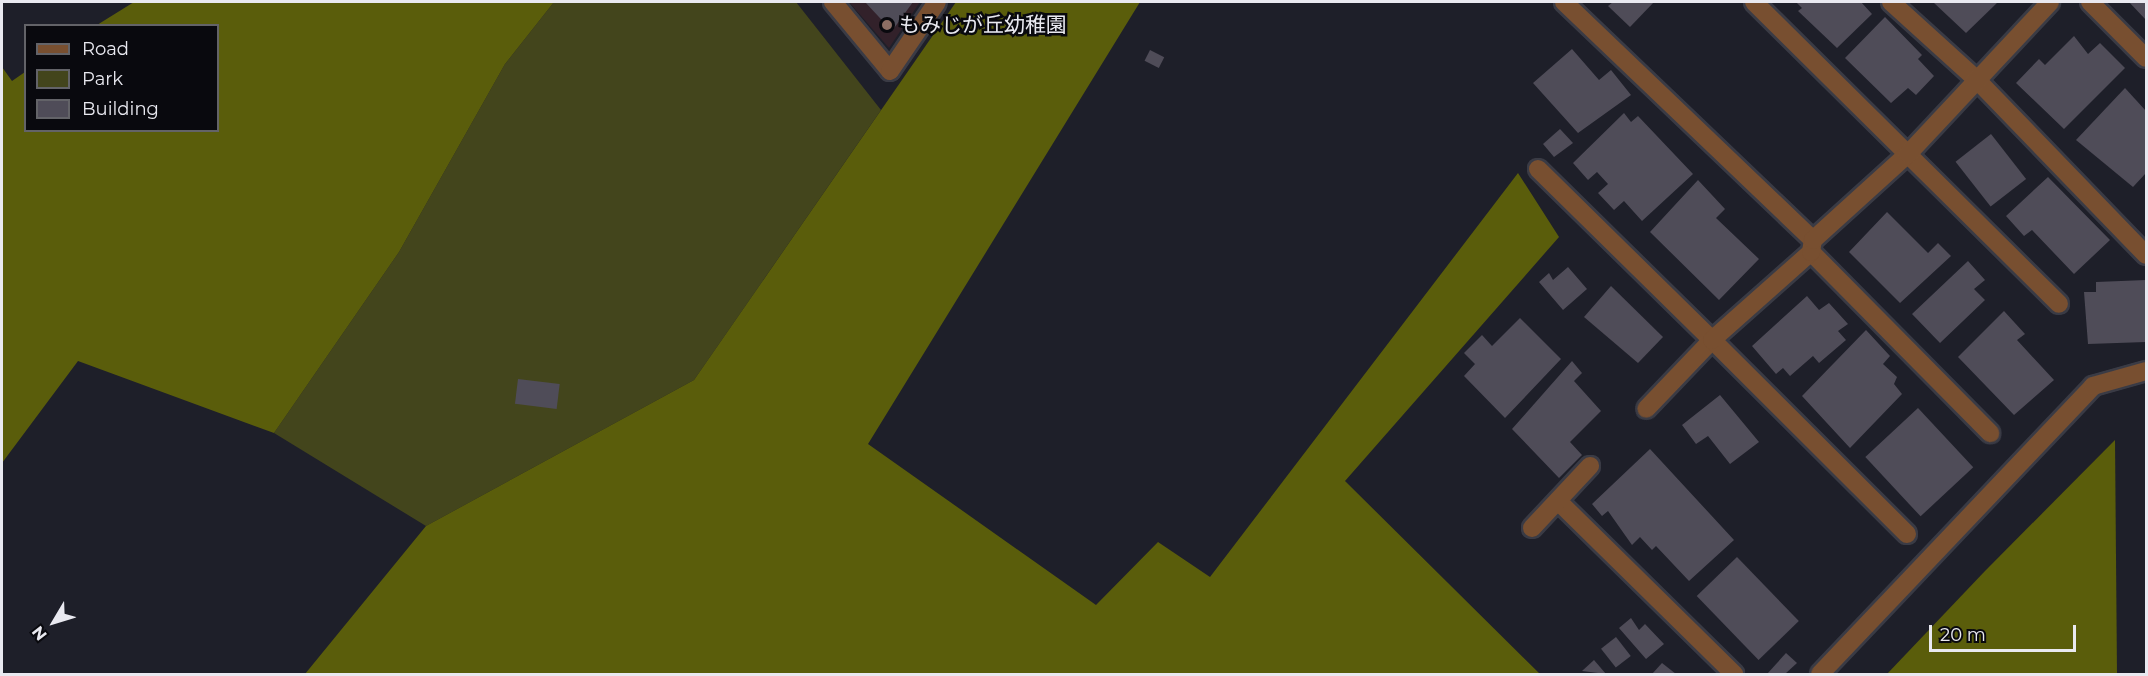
<!DOCTYPE html>
<meta charset="utf-8">
<style>
body{margin:0}
#map{position:relative;width:2148px;height:676px;overflow:hidden;background:#1e1f29;font-family:Montserrat,"Noto Sans JP",sans-serif}
div>[style]{position:absolute}
.education>*{inset:0;background:#32212a}
.green>*{inset:0;background:#43451c}
.forest>*{inset:0;background:#5a5d0b}
.building>*{inset:0;background:#4f4c58;transform-origin:0 0}
.roads{filter:drop-shadow(2px 0 #3a3b45) drop-shadow(-2px 0 #3a3b45) drop-shadow(0 2px #3a3b45) drop-shadow(0 -2px #3a3b45)}
.minor>*{height:18px;margin:-9px;padding:0 9px;transform-origin:9px;border-radius:9px;background:#784f30}
.dots>*{width:16px;height:16px;translate:-50% -50%;box-sizing:border-box;border:3px solid #09090e;border-radius:50%}
span{translate:-50% -50%;white-space:nowrap;text-align:center;line-height:1.15;-webkit-text-stroke:5px #09090e;paint-order:stroke}
.poi-label{font-size:21px;color:#e9e9f0}
.left{translate:0 -50%;text-align:left}
.frame{position:absolute;inset:0;border:3px solid #e9e9f0;pointer-events:none}
.legend{position:absolute;left:24px;top:24px;width:195px;height:108px;box-sizing:border-box;background:#09090e;border:2px solid #636368;margin:0;padding:8px 10px;list-style:none;font-size:18px;color:#e9e9f0}
.legend li{display:flex;align-items:center;gap:12px;height:30px}
.legend b{width:30px;border:2px solid #636368}
.north{position:absolute;left:24px;top:592px;width:60px;height:60px;-webkit-text-stroke:4px #09090e;paint-order:stroke;rotate:232deg;font-size:16px;font-weight:700;line-height:24px;text-align:center;color:#e9e9f0}
.north::after{content:'';display:block;margin:auto;width:21px;height:27px;background:#e9e9f0;clip-path:polygon(50% 0,100% 100%,50% 72%,0 100%)}
.scale{position:absolute;left:1929px;top:625px;width:147px;height:27px;box-sizing:border-box;border:3px solid #e9e9f0;border-top:0;padding-left:8px;font-size:18px;line-height:21px;white-space:nowrap;color:#e9e9f0;-webkit-text-stroke:4px #09090e;paint-order:stroke}
</style>
<div id="map">
<div class="education">
<div style="clip-path:polygon(849px 2px,920px 2px,889px 48px)"></div>
</div>
<div class="green">
<div style="clip-path:polygon(554px 2px,796px 2px,881px 110px,694px 380px,426px 526px,274px 433px,399px 252px,505px 64px)"></div>
</div>
<div class="forest">
<div style="clip-path:polygon(134px 2px,554px 2px,505px 64px,399px 252px,274px 433px,78px 361px,2px 463px,2px 67px,12px 81px,25px 72px,26px 130px,218px 130px,218px 26px,97px 25px)"></div>
<div style="clip-path:polygon(956px 2px,1140px 2px,868px 444px,1096px 605px,1158px 542px,1210px 577px,1518px 173px,1559px 237px,1345px 481px,1540px 674px,305px 674px,426px 526px,694px 380px)"></div>
<div style="clip-path:polygon(2115px 440px,2117px 674px,1887px 674px,1985px 571px)"></div>
</div>
<div class="building">
<div style="clip-path:polygon(865px 2px,913px 2px,892px 31px)"></div>
<div style="clip-path:polygon(1613px 2px,1654px 2px,1630px 27px,1608px 6px)"></div>
<div style="clip-path:polygon(1796px 2px,1861px 2px,1872px 14px,1837px 48px,1798px 11px,1802px 8px)"></div>
<div style="clip-path:polygon(1933px 2px,1998px 2px,1966px 33px)"></div>
<div style="clip-path:polygon(2129px 2px,2146px 2px,2146px 20px)"></div>
<div style="clip-path:polygon(1885px 17px,1922px 55px,1918px 59px,1934px 76px,1916px 95px,1908px 88px,1891px 103px,1845px 58px)"></div>
<div style="clip-path:polygon(2074px 36px,2088px 54px,2100px 43px,2125px 68px,2064px 129px,2016px 83px,2039px 59px,2045px 65px)"></div>
<div style="clip-path:polygon(1572px 49px,1599px 80px,1611px 70px,1631px 95px,1578px 133px,1533px 83px)"></div>
<div style="left:1150px;top:50px;width:16px;height:12px;rotate:27deg"></div>
<div style="clip-path:polygon(2125px 88px,2146px 111px,2146px 173px,2133px 187px,2076px 140px)"></div>
<div style="clip-path:polygon(1624px 113px,1631px 122px,1638px 116px,1693px 174px,1642px 221px,1624px 201px,1614px 210px,1598px 193px,1608px 184px,1597px 172px,1588px 180px,1573px 163px)"></div>
<div style="clip-path:polygon(1560px 129px,1573px 143px,1554px 157px,1543px 144px)"></div>
<div style="left:1991px;top:134px;width:57px;height:45px;rotate:52deg"></div>
<div style="clip-path:polygon(2048px 177px,2110px 240px,2074px 274px,2032px 230px,2024px 236px,2006px 216px)"></div>
<div style="clip-path:polygon(1698px 180px,1725px 209px,1716px 218px,1759px 259px,1719px 300px,1650px 232px)"></div>
<div style="clip-path:polygon(1887px 212px,1928px 253px,1938px 243px,1951px 256px,1900px 303px,1849px 252px)"></div>
<div style="clip-path:polygon(1968px 261px,1985px 280px,1974px 289px,1985px 300px,1940px 343px,1912px 314px)"></div>
<div style="clip-path:polygon(1568px 267px,1587px 289px,1563px 310px,1539px 282px,1549px 273px,1553px 280px)"></div>
<div style="clip-path:polygon(2146px 280px,2146px 342px,2088px 344px,2084px 292px,2096px 292px,2096px 282px)"></div>
<div style="clip-path:polygon(1611px 286px,1663px 337px,1638px 363px,1584px 317px)"></div>
<div style="clip-path:polygon(1807px 296px,1819px 310px,1829px 303px,1848px 324px,1838px 331px,1846px 340px,1819px 363px,1813px 356px,1790px 376px,1783px 368px,1776px 374px,1752px 346px)"></div>
<div style="clip-path:polygon(2004px 311px,2025px 334px,2017px 340px,2054px 380px,2014px 415px,1958px 357px)"></div>
<div style="clip-path:polygon(1520px 318px,1561px 359px,1505px 418px,1464px 376px,1475px 364px,1464px 353px,1482px 335px,1492px 346px)"></div>
<div style="clip-path:polygon(1866px 330px,1890px 356px,1883px 364px,1897px 377px,1894px 384px,1902px 394px,1850px 448px,1802px 396px)"></div>
<div style="clip-path:polygon(1572px 361px,1582px 373px,1574px 381px,1601px 411px,1570px 442px,1582px 455px,1559px 478px,1512px 429px)"></div>
<div style="left:518px;top:379px;width:42px;height:25px;rotate:7deg"></div>
<div style="clip-path:polygon(1720px 395px,1759px 442px,1730px 464px,1708px 436px,1696px 444px,1682px 425px)"></div>
<div style="left:1918px;top:408px;width:81px;height:72px;rotate:47deg"></div>
<div style="clip-path:polygon(1650px 449px,1734px 540px,1689px 581px,1656px 546px,1652px 550px,1640px 537px,1632px 545px,1608px 511px,1602px 516px,1592px 504px)"></div>
<div style="left:1737px;top:557px;width:89px;height:56px;rotate:46deg"></div>
<div style="clip-path:polygon(1631px 618px,1639px 630px,1645px 624px,1664px 644px,1646px 659px,1619px 628px)"></div>
<div style="left:1616px;top:637px;width:24px;height:19px;rotate:52deg"></div>
<div style="clip-path:polygon(1786px 653px,1797px 663px,1785px 674px,1767px 674px)"></div>
<div style="clip-path:polygon(1594px 660px,1606px 674px,1582px 671px)"></div>
<div style="clip-path:polygon(1662px 663px,1676px 674px,1652px 674px)"></div>
</div>
<div class="roads">
<div class="minor">
<div style="left:833px;top:2px;width:89px;rotate:50.4deg"></div>
<div style="left:890px;top:71px;width:83px;rotate:-55.7deg"></div>
<div style="left:1564px;top:2px;width:344px;rotate:43.7deg"></div>
<div style="left:1754px;top:2px;width:429px;rotate:44.7deg"></div>
<div style="left:1891px;top:2px;width:118px;rotate:42.2deg"></div>
<div style="left:1978px;top:81px;width:242px;rotate:46deg"></div>
<div style="left:2090px;top:2px;width:79px;rotate:45deg"></div>
<div style="left:1538px;top:169px;width:244px;rotate:44.5deg"></div>
<div style="left:1712px;top:340px;width:95px;rotate:133.7deg"></div>
<div style="left:1811px;top:252px;width:255px;rotate:45.3deg"></div>
<div style="left:1558px;top:501px;width:247px;rotate:44.5deg"></div>
<div style="left:1532px;top:528px;width:85px;rotate:-46.9deg"></div>
<div style="left:1907px;top:534px;width:275px;rotate:-135.1deg"></div>
<div style="left:1712px;top:340px;width:132px;rotate:-41.6deg"></div>
<div style="left:1811px;top:252px;width:12px;rotate:-81deg"></div>
<div style="left:1813px;top:240px;width:128px;rotate:-42.2deg"></div>
<div style="left:1908px;top:154px;width:208px;rotate:-46.9deg"></div>
<div style="left:1820px;top:674px;width:397px;rotate:-46.5deg"></div>
<div style="left:2093px;top:386px;width:55px;rotate:-15.8deg"></div>
</div>
</div>
<div class="dots">
<div style="left:887px;top:25px;background:#8d6e63"></div>
</div>
<div class="poi-label">
<span class="left" style="left:899px;top:25px">もみじが丘幼稚園</span>
</div>
<div class="frame"></div>
<ul class="legend">
<li><b style="height:8px;background:#784f30"></b>Road</li>
<li><b style="height:16px;background:#43451c"></b>Park</li>
<li><b style="height:16px;background:#4f4c58"></b>Building</li>
</ul>
<div class="north">N</div>
<div class="scale">20 m</div>
</div>
